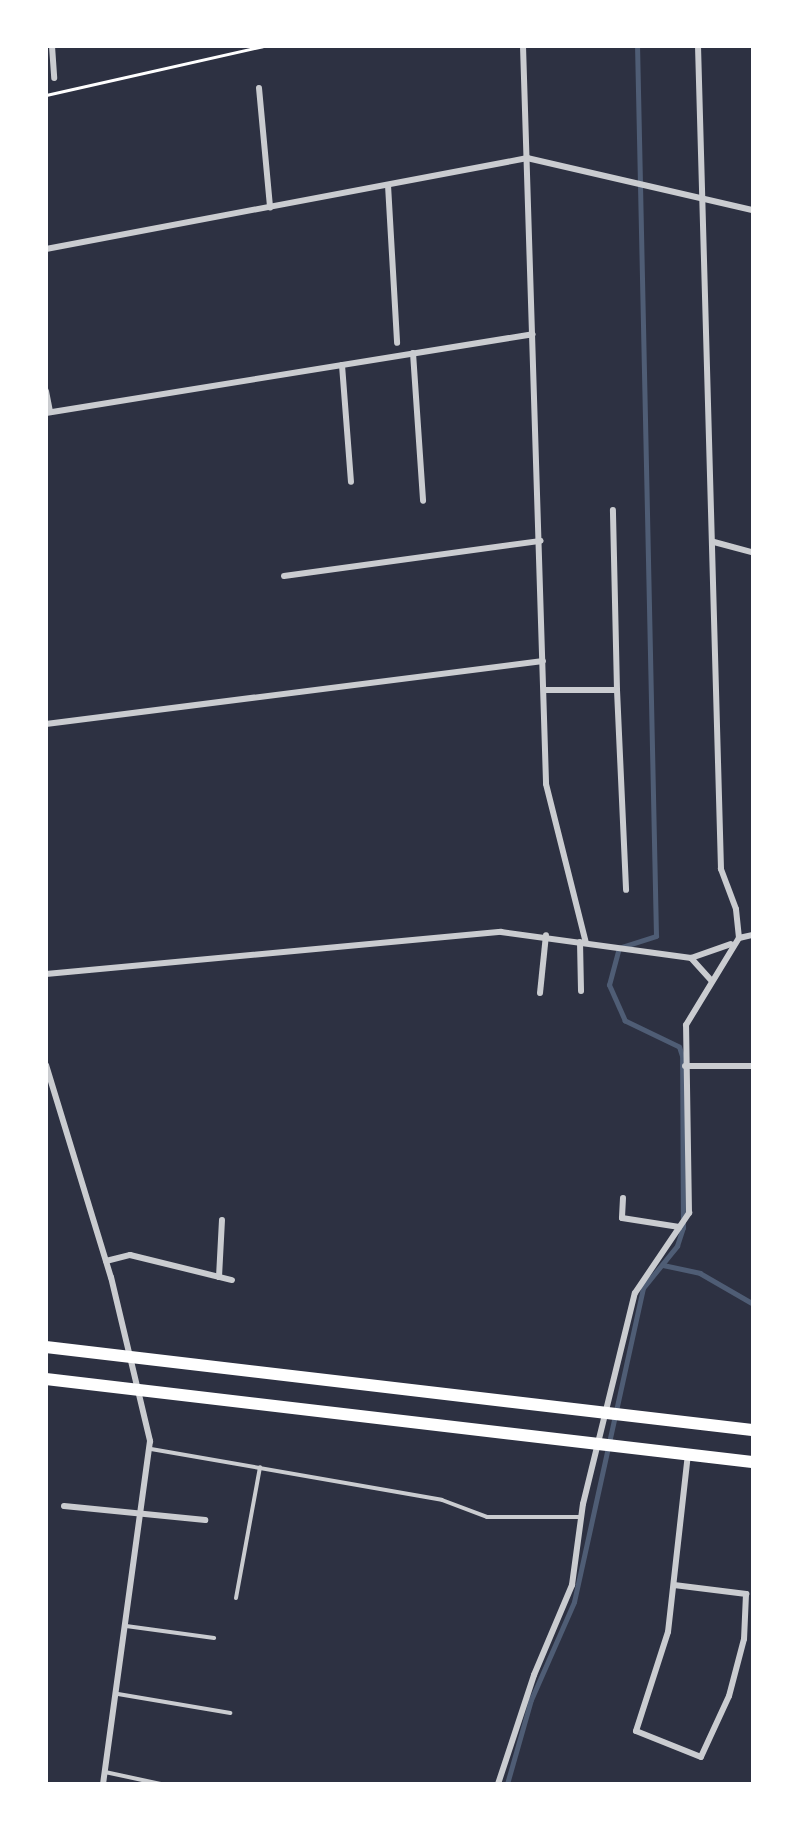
<!DOCTYPE html>
<style>
body{margin:0}
#map{position:relative;width:799px;height:1830px;overflow:hidden;background:#2d3142;font-family:Merriweather,serif}
div>[style]{position:absolute}
.stream>*{height:4.5px;margin:-2.25px;padding:0 2.25px;transform-origin:2.25px;border-radius:2.25px;background:#4f5d75}
.path>*{height:3px;margin:-1.5px;padding:0 1.5px;transform-origin:1.5px;border-radius:1.5px;background:#fff}
.service>*{height:4px;margin:-2px;padding:0 2px;transform-origin:2px;border-radius:2px;background:#caccd0}
.minor>*{height:6px;margin:-3px;padding:0 3px;transform-origin:3px;border-radius:3px;background:#caccd0}
.primary>*{height:12px;margin:-6px;padding:0 6px;transform-origin:6px;border-radius:6px;background:#fff}
span{translate:-50% -50%;white-space:nowrap;text-align:center;line-height:1.15;-webkit-text-stroke:6px #fff;paint-order:stroke}
.frame{position:absolute;inset:0;border:48px solid #fff;pointer-events:none}
</style>
<div id="map">
<div class="stream">
<div style="left:663px;top:1265px;width:38px;rotate:12deg"></div>
<div style="left:700px;top:1273px;width:60px;rotate:30deg"></div>
<div style="left:507px;top:1784px;width:87px;rotate:-74.1deg"></div>
<div style="left:531px;top:1700px;width:107px;rotate:-66.3deg"></div>
<div style="left:574px;top:1602px;width:321px;rotate:-77.6deg"></div>
<div style="left:643px;top:1288px;width:54px;rotate:-51deg"></div>
<div style="left:677px;top:1246px;width:19px;rotate:-72deg"></div>
<div style="left:683px;top:1228px;width:172px;rotate:-90.3deg"></div>
<div style="left:682px;top:1056px;width:9px;rotate:-108deg"></div>
<div style="left:679px;top:1047px;width:60px;rotate:-154.3deg"></div>
<div style="left:625px;top:1021px;width:39px;rotate:-114deg"></div>
<div style="left:609px;top:985px;width:38px;rotate:-75deg"></div>
<div style="left:619px;top:948px;width:39px;rotate:-18deg"></div>
<div style="left:656px;top:936px;width:890px;rotate:-91.22deg"></div>
</div>
<div class="path">
<div style="left:46px;top:95px;width:222px;rotate:-12.7deg"></div>
</div>
<div class="service">
<div style="left:151px;top:1449px;width:295px;rotate:9.9deg"></div>
<div style="left:442px;top:1500px;width:48px;rotate:20.7deg"></div>
<div style="left:487px;top:1517px;width:94px"></div>
<div style="left:236px;top:1598px;width:133px;rotate:-79.6deg"></div>
<div style="left:126px;top:1626px;width:89px;rotate:7.8deg"></div>
<div style="left:118px;top:1694px;width:114px;rotate:9.6deg"></div>
<div style="left:105px;top:1772px;width:57px;rotate:12.1deg"></div>
</div>
<div class="minor">
<div style="left:52px;top:46px;width:32px;rotate:86deg"></div>
<div style="left:523px;top:46px;width:738px;rotate:88.21deg"></div>
<div style="left:546px;top:784px;width:164px;rotate:75.9deg"></div>
<div style="left:259px;top:88px;width:120px;rotate:84.7deg"></div>
<div style="left:388px;top:185px;width:158px;rotate:86.7deg"></div>
<div style="left:46px;top:249px;width:490px;rotate:-10.7deg"></div>
<div style="left:527px;top:158px;width:231px;rotate:13deg"></div>
<div style="left:413px;top:353px;width:148px;rotate:86.1deg"></div>
<div style="left:342px;top:365px;width:117px;rotate:85.6deg"></div>
<div style="left:46px;top:391px;width:21px;rotate:79deg"></div>
<div style="left:46px;top:413px;width:493px;rotate:-9.2deg"></div>
<div style="left:714px;top:542px;width:39px;rotate:15deg"></div>
<div style="left:284px;top:576px;width:259px;rotate:-7.8deg"></div>
<div style="left:544px;top:690px;width:73px"></div>
<div style="left:617px;top:690px;width:180px;rotate:-91.3deg"></div>
<div style="left:617px;top:690px;width:200px;rotate:87.4deg"></div>
<div style="left:46px;top:724px;width:501px;rotate:-7.22deg"></div>
<div style="left:739px;top:938px;width:13px;rotate:-13deg"></div>
<div style="left:580px;top:942px;width:49px;rotate:88.8deg"></div>
<div style="left:691px;top:958px;width:30px;rotate:48deg"></div>
<div style="left:46px;top:974px;width:457px;rotate:-5.3deg"></div>
<div style="left:501px;top:932px;width:192px;rotate:7.8deg"></div>
<div style="left:691px;top:958px;width:42px;rotate:-19.3deg"></div>
<div style="left:540px;top:993px;width:58px;rotate:-84.1deg"></div>
<div style="left:46px;top:1065px;width:222px;rotate:73deg"></div>
<div style="left:111px;top:1277px;width:169px;rotate:76.6deg"></div>
<div style="left:150px;top:1441px;width:346px;rotate:97.8deg"></div>
<div style="left:685px;top:1066px;width:67px"></div>
<div style="left:623px;top:1198px;width:20px;rotate:93deg"></div>
<div style="left:622px;top:1218px;width:58px;rotate:9deg"></div>
<div style="left:106px;top:1261px;width:25px;rotate:-14deg"></div>
<div style="left:130px;top:1255px;width:105px;rotate:13.8deg"></div>
<div style="left:219px;top:1277px;width:57px;rotate:-87deg"></div>
<div style="left:64px;top:1506px;width:142px;rotate:5.7deg"></div>
<div style="left:674px;top:1585px;width:73px;rotate:7.1deg"></div>
<div style="left:746px;top:1594px;width:45px;rotate:92.5deg"></div>
<div style="left:744px;top:1639px;width:59px;rotate:104.7deg"></div>
<div style="left:729px;top:1696px;width:67px;rotate:114.7deg"></div>
<div style="left:701px;top:1757px;width:70px;rotate:-158.2deg"></div>
<div style="left:636px;top:1731px;width:104px;rotate:-72.1deg"></div>
<div style="left:668px;top:1632px;width:178px;rotate:-83.6deg"></div>
<div style="left:498px;top:1784px;width:115px;rotate:-71.7deg"></div>
<div style="left:534px;top:1675px;width:98px;rotate:-67.1deg"></div>
<div style="left:572px;top:1585px;width:82px;rotate:-82.3deg"></div>
<div style="left:583px;top:1504px;width:217px;rotate:-76.2deg"></div>
<div style="left:635px;top:1293px;width:97px;rotate:-56deg"></div>
<div style="left:689px;top:1213px;width:188px;rotate:-90.9deg"></div>
<div style="left:686px;top:1025px;width:102px;rotate:-58.7deg"></div>
<div style="left:739px;top:938px;width:29px;rotate:-96deg"></div>
<div style="left:736px;top:909px;width:43px;rotate:-110.6deg"></div>
<div style="left:721px;top:869px;width:823px;rotate:-91.6deg"></div>
</div>
<div class="primary">
<div style="left:46px;top:1347px;width:711px;rotate:6.71deg"></div>
<div style="left:46px;top:1379px;width:711px;rotate:6.71deg"></div>
</div>
<div class="frame"></div>
</div>
